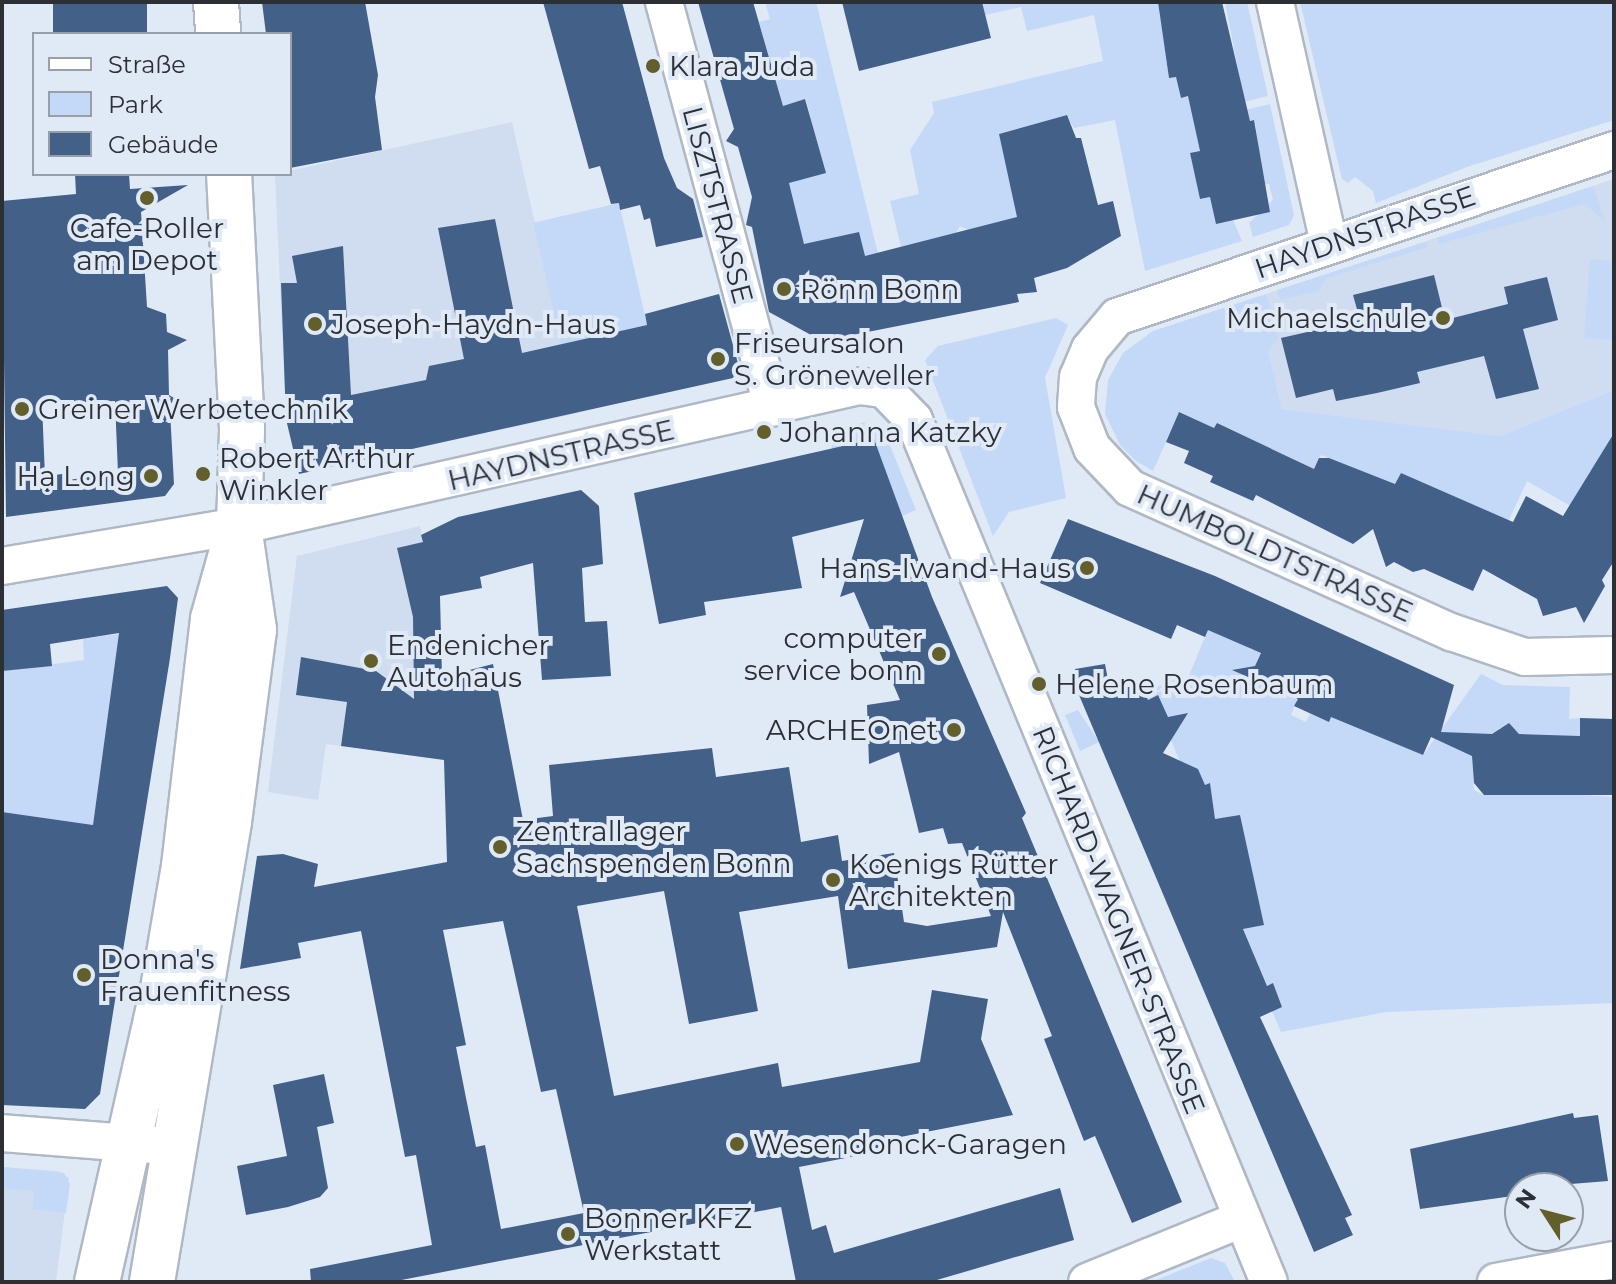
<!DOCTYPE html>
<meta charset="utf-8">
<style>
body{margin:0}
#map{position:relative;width:1616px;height:1284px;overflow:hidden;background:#e0e9f6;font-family:Montserrat,sans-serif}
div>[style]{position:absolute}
.built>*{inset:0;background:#d0dcef}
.green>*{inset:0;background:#c3d9f7;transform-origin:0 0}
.building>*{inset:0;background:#426088;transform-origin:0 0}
.roads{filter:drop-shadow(2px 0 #afb8c4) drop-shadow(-2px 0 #afb8c4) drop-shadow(0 2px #afb8c4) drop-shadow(0 -2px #afb8c4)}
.minor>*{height:36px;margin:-18px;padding:0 18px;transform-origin:18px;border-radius:18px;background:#fff}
.major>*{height:44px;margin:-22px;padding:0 22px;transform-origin:22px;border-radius:22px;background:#fff}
.dots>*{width:22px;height:22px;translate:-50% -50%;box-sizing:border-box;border:4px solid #e0e9f6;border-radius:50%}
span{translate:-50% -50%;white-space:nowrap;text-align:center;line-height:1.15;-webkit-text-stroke:8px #e0e9f6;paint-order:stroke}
.poi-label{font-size:28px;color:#2c3034}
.left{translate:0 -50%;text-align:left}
.right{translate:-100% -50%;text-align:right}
.street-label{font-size:28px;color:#2c3034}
.frame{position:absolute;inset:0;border:4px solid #2c3034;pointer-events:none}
.legend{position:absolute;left:32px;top:32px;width:260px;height:144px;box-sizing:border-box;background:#e0e9f6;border:2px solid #989fa8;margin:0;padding:10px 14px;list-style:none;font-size:24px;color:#2c3034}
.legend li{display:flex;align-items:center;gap:16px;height:40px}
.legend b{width:40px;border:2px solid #989fa8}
.north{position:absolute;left:1504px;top:1172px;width:80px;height:80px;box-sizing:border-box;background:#e0e9f6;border:2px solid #989fa8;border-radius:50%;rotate:306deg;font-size:22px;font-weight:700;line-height:32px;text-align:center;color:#2c3034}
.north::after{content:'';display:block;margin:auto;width:28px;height:36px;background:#625f2c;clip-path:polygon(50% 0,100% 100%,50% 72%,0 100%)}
</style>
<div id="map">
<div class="built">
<div style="clip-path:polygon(512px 122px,578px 413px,299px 474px,286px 419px,275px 174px)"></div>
<div style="clip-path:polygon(1614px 179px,1614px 390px,1500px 436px,1282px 409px,1268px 350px,1266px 294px)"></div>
<div style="clip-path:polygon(420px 526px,423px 542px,397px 549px,413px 617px,414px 705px,376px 671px,301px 657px,296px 695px,347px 702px,341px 746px,326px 744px,318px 800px,268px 792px,297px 556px)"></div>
<div style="clip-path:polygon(2px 1167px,58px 1171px,69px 1178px,56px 1282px,2px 1282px)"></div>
</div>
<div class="green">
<div style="clip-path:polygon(765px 2px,816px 2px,884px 278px,871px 281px,858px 232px,820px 241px,816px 293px,789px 183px,800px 122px,811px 118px,806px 99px,783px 106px,759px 22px,770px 19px)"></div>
<div style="clip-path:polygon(982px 2px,1158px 2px,1169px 78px,1176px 77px,1181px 98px,1241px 84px,1225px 2px,1247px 2px,1268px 96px,1214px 109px,1214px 122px,1195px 127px,1200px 151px,1190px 153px,1200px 199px,1210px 197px,1233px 220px,1242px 241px,1145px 271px,1115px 120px,1074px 128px,1066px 115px,999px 134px,1019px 218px,968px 230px,960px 226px,956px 233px,901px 247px,890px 201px,919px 194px,910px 150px,934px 113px,932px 102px,1103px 61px,1094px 15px,1027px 31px,1021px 7px,985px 15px)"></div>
<div style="clip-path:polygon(1300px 2px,1614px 2px,1614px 120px,1467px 167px,1376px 203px,1373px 191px,1355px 177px,1348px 183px,1342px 179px)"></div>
<div style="clip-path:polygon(1270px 104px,1294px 215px,1289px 225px,1253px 237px,1249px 223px,1273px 200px,1269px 184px,1263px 184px,1255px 121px,1228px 114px)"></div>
<div style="clip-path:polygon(1593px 186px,1605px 221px,1584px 204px,1439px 244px,1438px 238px)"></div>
<div style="left:619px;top:203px;width:125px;height:88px;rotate:77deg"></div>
<div style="clip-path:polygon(1426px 242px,1428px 247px,1327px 278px,1318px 291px,1280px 300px,1277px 290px)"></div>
<div style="clip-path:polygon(1590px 259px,1614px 261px,1614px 340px,1584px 338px)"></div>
<div style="clip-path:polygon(1266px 294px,1278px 339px,1268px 350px,1282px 409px,1500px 436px,1614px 390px,1614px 432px,1609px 441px,1614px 445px,1581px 512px,1527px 481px,1508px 522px,1401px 473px,1395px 484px,1321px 455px,1314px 469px,1217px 423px,1214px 428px,1179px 412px,1153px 471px,1136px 461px,1120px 445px,1105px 414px,1108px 380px,1123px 353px,1153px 331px)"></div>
<div style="clip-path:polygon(1056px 318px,1068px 325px,1045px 378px,1066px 498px,1009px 512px,993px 536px,925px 360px,938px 346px)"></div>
<div style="clip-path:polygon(865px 422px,885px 433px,916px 510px,899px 517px,874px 439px,832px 449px,829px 430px)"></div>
<div style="clip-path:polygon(evenodd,1210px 625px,1252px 650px,1263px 648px,1250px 677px,1297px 699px,1291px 715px,1306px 722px,1310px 714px,1328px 721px,1333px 712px,1423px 755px,1481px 674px,1503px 685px,1570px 687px,1569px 719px,1580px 718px,1580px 795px,1614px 797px,1614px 1003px,1386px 1012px,1281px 1032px,1272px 1011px,1282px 1006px,1273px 984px,1267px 986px,1243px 929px,1263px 925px,1240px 816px,1215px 819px,1210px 784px,1205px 785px,1198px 769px,1182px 767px,1169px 735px,1181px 725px,1177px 716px,1168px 717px,1158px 695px,1148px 700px,1141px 685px,1188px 678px,1210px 625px,1510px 727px,1518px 734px,1530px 792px,1484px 795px,1474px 790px,1472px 754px,1500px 728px,1510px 727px)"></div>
<div style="clip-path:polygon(119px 634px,93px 825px,2px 812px,2px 671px,84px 660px,83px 639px)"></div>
<div style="clip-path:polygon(1078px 710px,1099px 742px,1080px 751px,1065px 715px)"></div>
<div style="clip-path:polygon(2px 1167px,64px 1173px,70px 1184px,66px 1213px,33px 1209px,34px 1191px,2px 1188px)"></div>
<div style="clip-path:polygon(1211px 1258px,1225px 1263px,1235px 1282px,1156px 1280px)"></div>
</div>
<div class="building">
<div style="left:53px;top:2px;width:94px;height:32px"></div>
<div style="clip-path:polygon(262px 2px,365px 2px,378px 75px,375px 97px,382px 150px,290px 168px,290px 34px,266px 34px)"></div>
<div style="clip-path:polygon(543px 2px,622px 2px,664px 158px,677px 188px,693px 199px,703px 237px,656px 247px,650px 218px,644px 220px,640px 205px,620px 210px,619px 203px,611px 204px,600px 166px,589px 169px)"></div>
<div style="clip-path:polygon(698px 2px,753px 2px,783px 106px,805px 99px,826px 173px,789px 183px,804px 244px,859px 232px,865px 256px,1017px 217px,999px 134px,1067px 115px,1076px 138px,1081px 138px,1098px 205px,1113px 201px,1121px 236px,1067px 268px,1034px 278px,1037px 292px,1017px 294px,1019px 302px,822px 341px,769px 312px,752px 227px,746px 225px,752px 197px,738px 147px,726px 141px,734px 129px)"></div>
<div style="clip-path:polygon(842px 2px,982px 2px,991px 38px,859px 71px)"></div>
<div style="clip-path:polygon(1158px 2px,1222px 2px,1250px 121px,1254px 120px,1270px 212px,1216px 224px,1210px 197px,1200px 199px,1190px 153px,1200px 151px,1188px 96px,1181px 98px,1176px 77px,1169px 78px)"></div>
<div style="clip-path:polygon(evenodd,75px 174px,129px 174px,130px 189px,188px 185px,141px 212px,147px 307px,166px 314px,167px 332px,187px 340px,168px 350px,169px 395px,184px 404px,170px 411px,174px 484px,165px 496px,6px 517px,2px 201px,76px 194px,75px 174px,115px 401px,118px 473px,68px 480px,67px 473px,45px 477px,42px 404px,115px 401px)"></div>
<div style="clip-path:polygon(495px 219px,522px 353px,647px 325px,645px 314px,719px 294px,739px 367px,733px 378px,299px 474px,286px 419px,281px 283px,297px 283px,292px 256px,343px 246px,351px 395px,426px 380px,429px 366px,464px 359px,438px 228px)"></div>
<div style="clip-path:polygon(1434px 275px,1445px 320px,1508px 304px,1504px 287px,1547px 277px,1558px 320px,1523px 329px,1539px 389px,1496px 399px,1484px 356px,1417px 372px,1420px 383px,1377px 393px,1336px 401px,1333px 389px,1296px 398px,1281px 338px,1360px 320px,1353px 295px)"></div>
<div style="clip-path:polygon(1179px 412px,1214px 428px,1217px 423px,1314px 469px,1319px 458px,1329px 458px,1395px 484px,1401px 473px,1513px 522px,1526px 496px,1563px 516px,1614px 433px,1614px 561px,1602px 580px,1605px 586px,1584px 623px,1576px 607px,1543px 616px,1537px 599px,1483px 569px,1473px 591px,1424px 569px,1413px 572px,1394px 562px,1386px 567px,1373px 529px,1353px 544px,1256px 495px,1253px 501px,1210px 482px,1213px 476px,1184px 463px,1189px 451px,1166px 442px)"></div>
<div style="clip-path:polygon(evenodd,874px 439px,932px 597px,1026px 813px,1022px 818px,1182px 1202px,1132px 1223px,1095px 1136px,1084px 1141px,1044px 1039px,1052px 1036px,1003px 912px,997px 947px,848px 969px,838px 896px,739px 912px,758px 1011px,689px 1024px,664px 891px,577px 906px,614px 1096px,778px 1063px,782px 1087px,920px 1062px,932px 990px,988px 999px,981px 1039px,1013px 1115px,885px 1140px,887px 1150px,799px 1167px,812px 1230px,826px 1225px,834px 1253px,1060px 1188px,1074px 1240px,930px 1282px,796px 1282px,781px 1207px,391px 1282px,311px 1282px,310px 1269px,432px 1245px,416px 1155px,405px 1157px,361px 931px,298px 943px,301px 958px,240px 969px,243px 949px,257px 856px,283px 854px,318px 864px,314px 887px,447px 862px,444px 760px,341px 746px,347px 702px,296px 695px,301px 657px,376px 671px,414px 699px,413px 617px,397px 548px,423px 542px,421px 535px,458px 517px,581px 490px,599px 506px,603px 564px,582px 568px,585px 622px,607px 621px,611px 676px,542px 680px,533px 563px,480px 577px,482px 588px,440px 596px,442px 677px,493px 664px,523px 820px,553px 816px,549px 765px,712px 748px,716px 777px,789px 767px,801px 842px,838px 835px,842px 861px,894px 853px,904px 922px,927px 926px,991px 916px,962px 843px,948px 844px,943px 828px,919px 833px,899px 752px,869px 764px,867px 705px,900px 700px,854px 592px,840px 597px,864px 519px,792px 537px,802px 588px,704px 602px,706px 615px,659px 624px,634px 493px,874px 439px,503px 921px,541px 1092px,556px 1089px,584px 1213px,501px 1229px,485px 1145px,476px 1147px,466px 1098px,456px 1047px,466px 1045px,443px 930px,503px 921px)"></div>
<div style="clip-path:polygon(1068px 519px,1215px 576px,1454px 685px,1441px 732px,1492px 734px,1509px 723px,1519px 734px,1580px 736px,1580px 718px,1614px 719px,1614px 795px,1484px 795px,1474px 783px,1472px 756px,1431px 737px,1423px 755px,1331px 717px,1329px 722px,1294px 706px,1298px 699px,1232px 670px,1255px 666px,1261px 653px,1208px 630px,1205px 637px,1177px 625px,1171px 639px,1040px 583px)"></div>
<div style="clip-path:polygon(167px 586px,178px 598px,170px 658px,100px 1094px,85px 1109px,2px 1105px,2px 812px,93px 825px,119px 633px,50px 644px,52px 666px,2px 671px,2px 610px)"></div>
<div style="clip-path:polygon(1105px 664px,1110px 690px,1141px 685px,1148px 700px,1158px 695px,1168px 717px,1188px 713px,1163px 753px,1198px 769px,1205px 785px,1210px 783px,1215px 819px,1240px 815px,1264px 925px,1243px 929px,1267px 986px,1273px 983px,1282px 1007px,1260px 1017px,1352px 1215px,1345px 1218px,1353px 1235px,1314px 1252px,1079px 695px,1075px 669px)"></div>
<div style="clip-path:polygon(324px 1074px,334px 1123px,317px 1127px,328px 1188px,320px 1197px,288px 1207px,246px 1215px,237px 1166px,287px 1156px,273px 1085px)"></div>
<div style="clip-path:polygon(1573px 1113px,1574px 1118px,1598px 1115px,1608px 1181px,1520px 1188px,1520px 1195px,1420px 1209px,1410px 1149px)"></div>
</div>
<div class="roads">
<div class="minor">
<div style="left:664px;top:2px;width:420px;rotate:75deg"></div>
<div style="left:1275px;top:2px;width:248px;rotate:77.4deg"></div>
<div style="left:1614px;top:150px;width:524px;rotate:161.43deg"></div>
<div style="left:1117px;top:317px;width:42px;rotate:130.2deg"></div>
<div style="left:1090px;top:349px;width:30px;rotate:113deg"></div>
<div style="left:1078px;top:377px;width:30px;rotate:94deg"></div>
<div style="left:1076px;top:407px;width:44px;rotate:68.7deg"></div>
<div style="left:1092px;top:448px;width:55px;rotate:46.5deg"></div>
<div style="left:1130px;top:488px;width:352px;rotate:24.2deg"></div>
<div style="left:1451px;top:632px;width:78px;rotate:18.7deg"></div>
<div style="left:1525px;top:657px;width:89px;rotate:-1.3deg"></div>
<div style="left:2px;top:566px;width:240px;rotate:-9.6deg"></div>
<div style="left:239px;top:526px;width:636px;rotate:-12.72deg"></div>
<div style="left:859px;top:386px;width:25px;rotate:7deg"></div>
<div style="left:884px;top:389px;width:43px;rotate:45.9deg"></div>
<div style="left:914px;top:420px;width:932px;rotate:67.62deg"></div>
<div style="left:2px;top:1133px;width:151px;rotate:4.5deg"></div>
<div style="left:1087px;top:1282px;width:167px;rotate:-22.1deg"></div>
<div style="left:1496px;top:1282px;width:120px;rotate:-10.6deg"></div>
</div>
<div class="major">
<div style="left:216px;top:2px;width:32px;rotate:86deg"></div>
<div style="left:97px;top:1282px;width:300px;rotate:-77.3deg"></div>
<div style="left:163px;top:989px;width:125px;rotate:-80.3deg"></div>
<div style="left:184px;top:866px;width:249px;rotate:-83.3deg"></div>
<div style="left:213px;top:619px;width:82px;rotate:-74.4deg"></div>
<div style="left:152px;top:1282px;width:466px;rotate:-80.5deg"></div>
<div style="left:229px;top:822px;width:194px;rotate:-82.6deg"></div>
<div style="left:254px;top:630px;width:105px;rotate:-98.2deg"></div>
<div style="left:239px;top:526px;width:97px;rotate:-88.2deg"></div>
<div style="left:242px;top:429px;width:255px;rotate:-92.9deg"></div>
</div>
</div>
<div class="dots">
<div style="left:653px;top:66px;background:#625f2c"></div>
<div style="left:147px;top:198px;background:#625f2c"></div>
<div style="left:784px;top:289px;background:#625f2c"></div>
<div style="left:1443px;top:318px;background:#625f2c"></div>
<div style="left:315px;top:324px;background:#625f2c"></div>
<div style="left:718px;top:359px;background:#625f2c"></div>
<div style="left:22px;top:409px;background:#625f2c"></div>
<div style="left:764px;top:432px;background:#625f2c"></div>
<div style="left:203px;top:474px;background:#625f2c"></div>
<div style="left:151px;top:476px;background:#625f2c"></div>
<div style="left:1087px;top:568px;background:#625f2c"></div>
<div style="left:939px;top:654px;background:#625f2c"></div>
<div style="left:371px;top:661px;background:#625f2c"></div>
<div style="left:1039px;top:684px;background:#625f2c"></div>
<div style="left:954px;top:730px;background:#625f2c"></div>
<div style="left:500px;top:847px;background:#625f2c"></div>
<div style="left:833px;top:880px;background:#625f2c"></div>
<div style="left:84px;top:975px;background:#625f2c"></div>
<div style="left:737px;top:1144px;background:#625f2c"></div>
<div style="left:568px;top:1234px;background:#625f2c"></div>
</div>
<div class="poi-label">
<span class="left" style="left:669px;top:66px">Klara Juda</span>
<span style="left:147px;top:244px">Cafe-Roller<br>am Depot</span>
<span class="left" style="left:800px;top:289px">Rönn Bonn</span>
<span class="right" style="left:1427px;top:318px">Michaelschule</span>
<span class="left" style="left:331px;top:324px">Joseph-Haydn-Haus</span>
<span class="left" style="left:734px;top:359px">Friseursalon<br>S. Gröneweller</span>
<span class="left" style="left:38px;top:409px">Greiner Werbetechnik</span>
<span class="left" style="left:780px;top:432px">Johanna Katzky</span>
<span class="left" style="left:219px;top:474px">Robert Arthur<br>Winkler</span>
<span class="right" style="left:135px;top:476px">Hạ Long</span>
<span class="right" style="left:1071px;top:568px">Hans-Iwand-Haus</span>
<span class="right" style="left:923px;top:654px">computer<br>service bonn</span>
<span class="left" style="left:387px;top:661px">Endenicher<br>Autohaus</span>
<span class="left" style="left:1055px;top:684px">Helene Rosenbaum</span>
<span class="right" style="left:938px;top:730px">ARCHEOnet</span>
<span class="left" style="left:516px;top:847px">Zentrallager<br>Sachspenden Bonn</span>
<span class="left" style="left:849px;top:880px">Koenigs Rütter<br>Architekten</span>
<span class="left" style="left:100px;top:975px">Donna's<br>Frauenfitness</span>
<span class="left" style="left:753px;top:1144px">Wesendonck-Garagen</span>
<span class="left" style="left:584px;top:1234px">Bonner KFZ<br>Werkstatt</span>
</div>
<div class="street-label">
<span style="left:718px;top:205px;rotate:75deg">LISZTSTRASSE</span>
<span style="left:1365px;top:232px;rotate:-19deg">HAYDNSTRASSE</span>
<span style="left:561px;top:455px;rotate:-13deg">HAYDNSTRASSE</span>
<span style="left:1275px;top:553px;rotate:24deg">HUMBOLDTSTRASSE</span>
<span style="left:1119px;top:920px;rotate:68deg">RICHARD-WAGNER-STRASSE</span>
</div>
<div class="frame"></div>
<ul class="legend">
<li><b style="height:10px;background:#fff"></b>Straße</li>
<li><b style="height:22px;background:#c3d9f7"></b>Park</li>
<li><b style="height:22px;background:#426088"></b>Gebäude</li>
</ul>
<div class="north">N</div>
</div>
